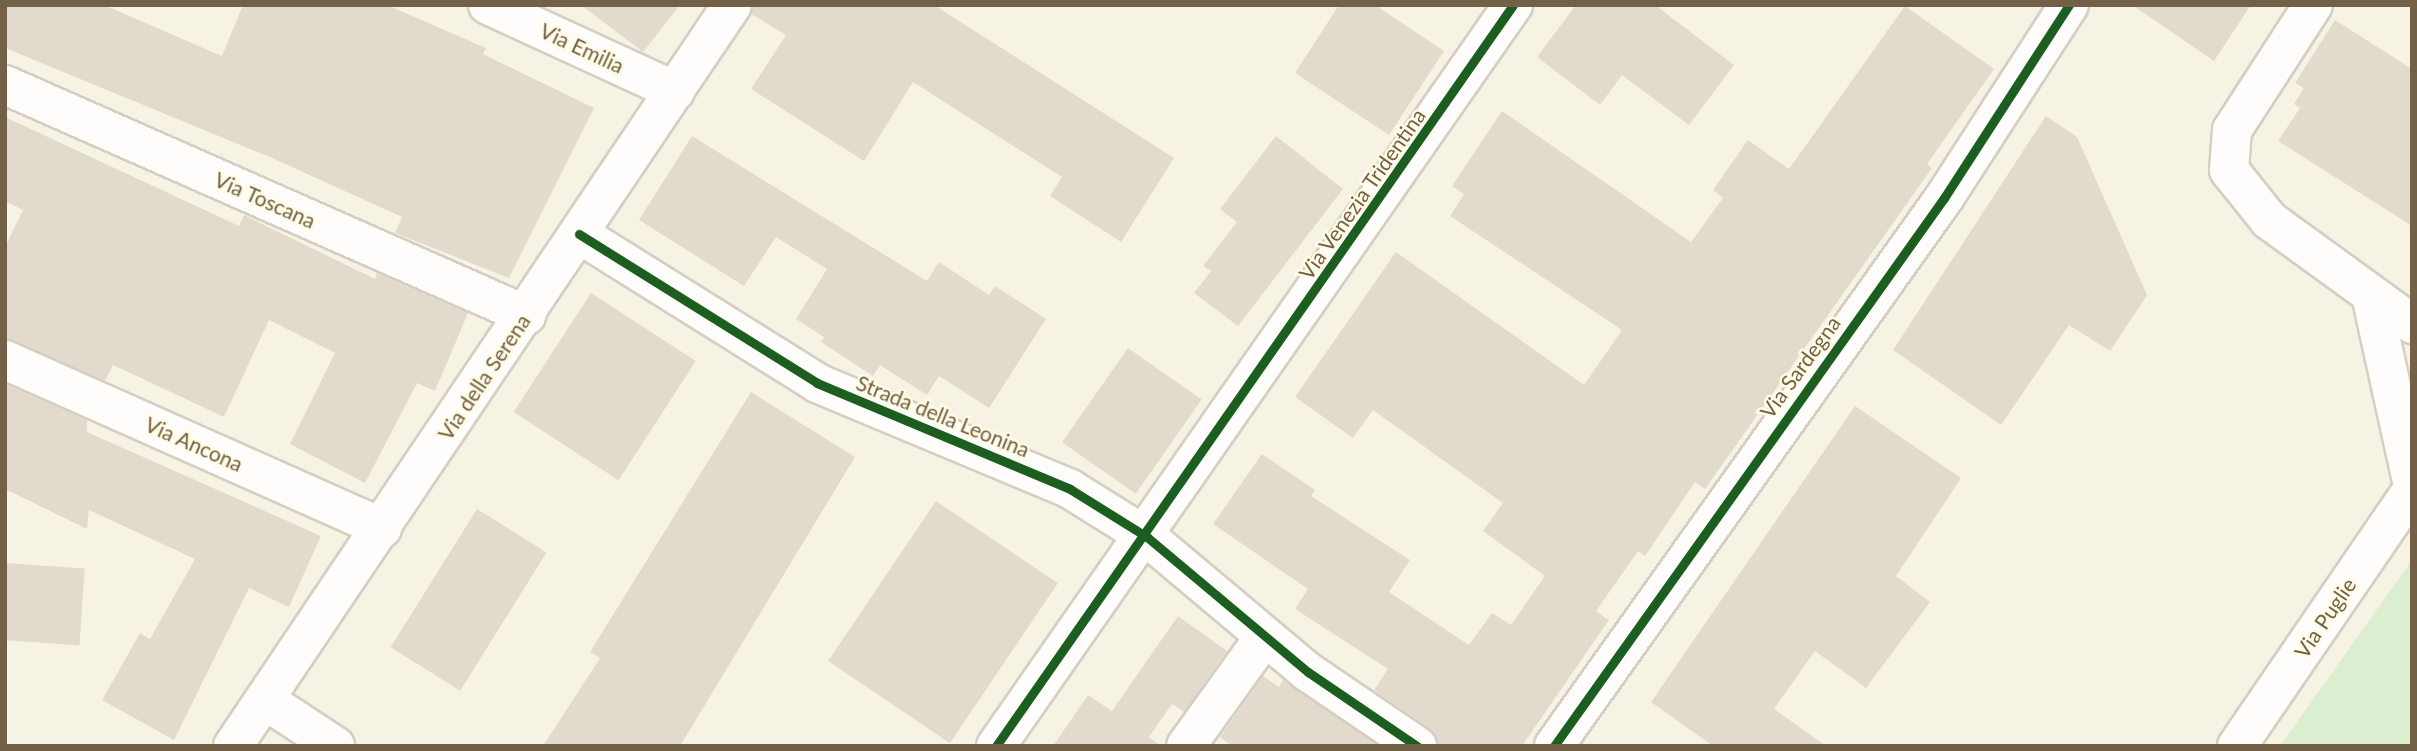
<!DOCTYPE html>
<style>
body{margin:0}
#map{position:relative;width:2417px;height:751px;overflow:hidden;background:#f6f3e5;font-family:Lato,sans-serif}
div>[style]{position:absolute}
.green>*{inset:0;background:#dceed0}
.building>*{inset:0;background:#e2dbcd;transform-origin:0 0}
.roads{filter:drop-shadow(2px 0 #d4cfc1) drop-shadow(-2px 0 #d4cfc1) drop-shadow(0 2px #d4cfc1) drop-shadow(0 -2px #d4cfc1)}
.street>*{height:38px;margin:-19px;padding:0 19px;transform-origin:19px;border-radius:19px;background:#fefdfb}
.cycleway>*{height:9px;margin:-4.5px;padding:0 4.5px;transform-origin:4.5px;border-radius:4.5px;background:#1b5e20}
span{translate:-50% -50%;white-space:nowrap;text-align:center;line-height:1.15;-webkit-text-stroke:5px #fffbe5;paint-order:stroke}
.street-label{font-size:21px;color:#726047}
.frame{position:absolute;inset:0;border:7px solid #726047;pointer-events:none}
</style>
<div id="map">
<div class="green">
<div style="clip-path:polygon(2412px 560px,2412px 746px,2280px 746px)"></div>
</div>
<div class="building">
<div style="clip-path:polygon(5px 5px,104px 5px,222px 56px,243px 5px,387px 5px,486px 48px,483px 54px,594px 108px,509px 278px,395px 233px,402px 217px,272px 158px,5px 48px)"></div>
<div style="clip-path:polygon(581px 5px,680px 5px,643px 52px)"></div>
<div style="clip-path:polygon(754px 5px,934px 5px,1174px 158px,1121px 242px,1050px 196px,1062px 177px,913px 82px,864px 161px,751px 89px,786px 35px,751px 14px)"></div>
<div style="clip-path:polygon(1339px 5px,1375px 5px,1444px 51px,1389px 135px,1295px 73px)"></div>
<div style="clip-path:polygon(1576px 5px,1655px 5px,1734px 65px,1689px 125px,1622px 75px,1600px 105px,1537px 57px)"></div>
<div style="clip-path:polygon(2132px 5px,2251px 5px,2214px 61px)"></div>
<div style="clip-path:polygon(1905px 6px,1994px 69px,1927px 164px,1932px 168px,1705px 489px,1695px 482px,1645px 556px,1638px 551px,1596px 611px,1609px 620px,1522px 746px,1439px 746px,1429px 728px,1374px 690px,1388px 669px,1295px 609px,1308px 589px,1213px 524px,1262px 454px,1315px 490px,1311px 496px,1410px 560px,1389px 592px,1469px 645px,1492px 613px,1511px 625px,1545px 576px,1483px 531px,1503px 503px,1373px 410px,1353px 438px,1295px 397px,1396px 252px,1584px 385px,1622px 330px,1450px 216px,1464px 194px,1452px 186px,1502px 111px,1691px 242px,1723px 198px,1713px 190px,1748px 140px,1789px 169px)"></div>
<div style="clip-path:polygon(2335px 20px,2412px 69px,2412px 226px,2278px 141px,2300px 108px,2294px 104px,2304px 88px,2295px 83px)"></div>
<div style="clip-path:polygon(2046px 116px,2077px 137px,2147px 295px,2110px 351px,2069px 325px,2001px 425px,1893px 350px)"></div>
<div style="clip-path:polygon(5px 117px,239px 226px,244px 215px,375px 279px,377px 273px,468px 313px,435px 391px,417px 383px,365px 483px,290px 444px,335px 353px,269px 320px,224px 417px,113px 365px,105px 381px,5px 339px,5px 247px,23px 210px,5px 201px)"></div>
<div style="clip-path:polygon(692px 136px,927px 281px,939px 262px,989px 295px,995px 286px,1046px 319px,989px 408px,939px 376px,927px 395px,880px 365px,873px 376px,821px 342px,824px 337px,796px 319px,827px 269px,776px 237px,744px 286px,639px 220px)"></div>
<div style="clip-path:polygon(1276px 136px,1343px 189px,1238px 326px,1194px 293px,1211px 271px,1203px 266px,1237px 222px,1220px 209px)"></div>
<div style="left:591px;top:293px;width:125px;height:142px;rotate:33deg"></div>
<div style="left:1128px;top:348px;width:90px;height:115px;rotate:35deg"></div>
<div style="clip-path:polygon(5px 384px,87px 420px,87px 432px,321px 536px,289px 607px,249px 588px,174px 740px,102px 700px,140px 633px,150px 639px,195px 559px,89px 510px,87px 529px,5px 489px)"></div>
<div style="clip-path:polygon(751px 392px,855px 457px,680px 746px,543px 746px,600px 658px,590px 652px)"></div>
<div style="clip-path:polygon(1855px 406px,1961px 478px,1896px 576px,1930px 602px,1866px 688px,1815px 651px,1774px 709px,1826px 746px,1713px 746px,1651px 702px)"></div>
<div style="left:936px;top:501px;width:147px;height:193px;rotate:34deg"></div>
<div style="left:477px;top:509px;width:82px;height:163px;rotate:32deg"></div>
<div style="left:5px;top:563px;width:80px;height:77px;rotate:4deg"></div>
<div style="clip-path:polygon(1178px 616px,1227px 651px,1184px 712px,1172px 704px,1149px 737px,1161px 746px,1053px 746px,1088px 695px,1112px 711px)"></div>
<div style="clip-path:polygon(1263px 676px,1279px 687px,1283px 680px,1378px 746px,1232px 746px,1220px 737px)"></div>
</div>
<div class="roads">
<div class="street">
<div style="left:488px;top:5px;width:206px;rotate:24.7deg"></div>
<div style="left:2313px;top:5px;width:149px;rotate:122.9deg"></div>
<div style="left:2232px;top:130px;width:40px;rotate:94.3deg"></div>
<div style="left:2229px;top:170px;width:64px;rotate:51.3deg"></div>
<div style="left:2269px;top:220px;width:177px;rotate:36deg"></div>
<div style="left:5px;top:85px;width:570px;rotate:23.82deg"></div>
<div style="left:579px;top:234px;width:281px;rotate:32deg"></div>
<div style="left:817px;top:383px;width:274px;rotate:22.7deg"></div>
<div style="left:1070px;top:489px;width:91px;rotate:31.9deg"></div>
<div style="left:1147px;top:537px;width:210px;rotate:40deg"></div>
<div style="left:1308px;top:672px;width:132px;rotate:34.2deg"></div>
<div style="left:2371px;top:295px;width:190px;rotate:77.6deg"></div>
<div style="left:5px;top:360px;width:413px;rotate:24deg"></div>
<div style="left:265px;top:700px;width:84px;rotate:33.3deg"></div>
<div style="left:233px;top:746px;width:893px;rotate:-56.04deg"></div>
<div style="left:996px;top:746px;width:904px;rotate:-55.1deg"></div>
<div style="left:1186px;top:746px;width:135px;rotate:-54.3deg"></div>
<div style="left:1554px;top:746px;width:673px;rotate:-54.56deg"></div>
<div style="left:1944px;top:198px;width:230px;rotate:-57.1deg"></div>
<div style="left:2237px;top:746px;width:310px;rotate:-55.6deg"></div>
</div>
</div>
<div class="cycleway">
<div style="left:579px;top:234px;width:281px;rotate:32deg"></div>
<div style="left:817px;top:383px;width:274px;rotate:22.7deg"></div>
<div style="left:1070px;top:489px;width:91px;rotate:31.9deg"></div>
<div style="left:1147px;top:537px;width:210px;rotate:40deg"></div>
<div style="left:1308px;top:672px;width:132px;rotate:34.2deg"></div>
<div style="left:996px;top:746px;width:904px;rotate:-55.1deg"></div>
<div style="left:1554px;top:746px;width:673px;rotate:-54.56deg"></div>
<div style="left:1944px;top:198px;width:230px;rotate:-57.1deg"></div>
</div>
<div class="street-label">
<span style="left:582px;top:48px;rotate:25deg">Via Emilia</span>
<span style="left:1362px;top:194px;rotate:-55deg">Via Venezia Tridentina</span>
<span style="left:265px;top:200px;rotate:24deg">Via Toscana</span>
<span style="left:1800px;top:367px;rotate:-54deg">Via Sardegna</span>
<span style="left:484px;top:377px;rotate:-56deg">Via della Serena</span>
<span style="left:943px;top:416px;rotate:22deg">Strada della Leonina</span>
<span style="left:194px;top:444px;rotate:24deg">Via Ancona</span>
<span style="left:2325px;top:618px;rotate:-56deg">Via Puglie</span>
</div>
<div class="frame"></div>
</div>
